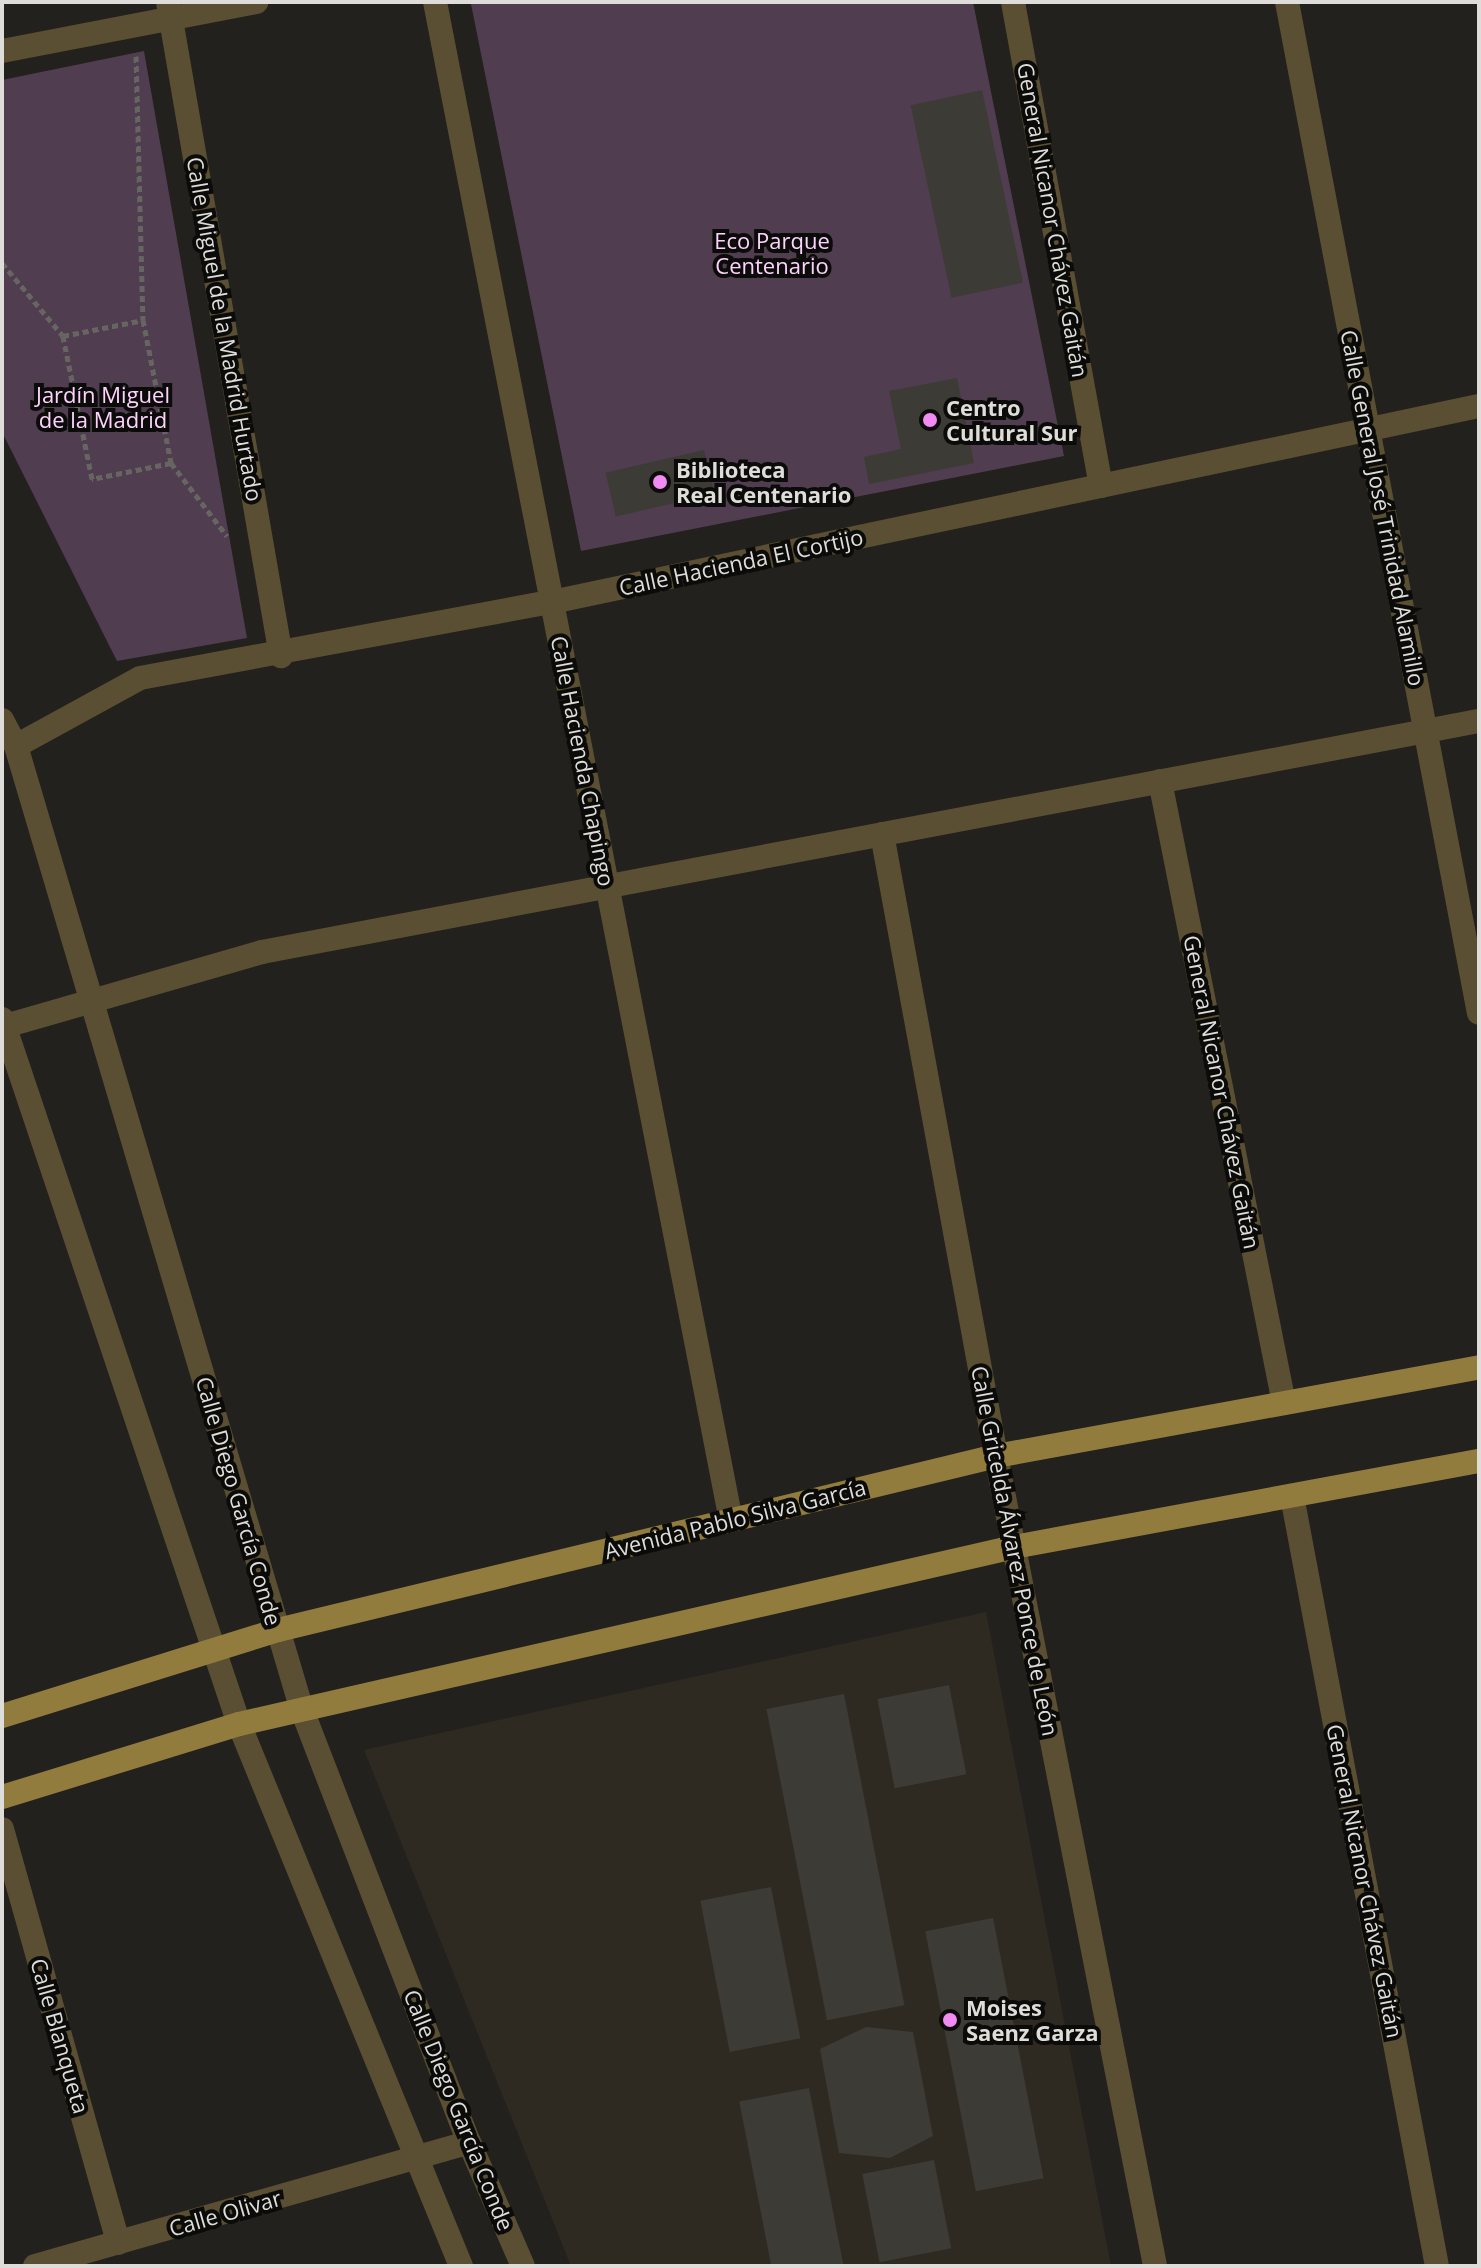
<!DOCTYPE html>
<meta charset="utf-8">
<style>
body{margin:0}
#map{position:relative;width:1481px;height:2268px;overflow:hidden;background:#23211d;font-family:"Open Sans",sans-serif}
div>[style]{position:absolute}
.built>*{inset:0;background:#2e2a21}
.green>*{inset:0;background:#503d50}
.building>*{inset:0;background:#3d3b36;transform-origin:0 0}
.path>*{height:5px;margin-top:-2.5px;transform-origin:0;background:repeating-linear-gradient(90deg,#676561 0 6px,transparent 0 10px)}
.minor>*{height:24px;margin:-12px;padding:0 12px;transform-origin:12px;border-radius:12px;background:#5a4f32}
.tertiary>*{height:24px;margin:-12px;padding:0 12px;transform-origin:12px;border-radius:12px;background:#5a4f32}
.primary>*{height:24px;margin:-12px;padding:0 12px;transform-origin:12px;border-radius:12px;background:#927c3d}
.dots>*{width:22px;height:22px;translate:-50% -50%;box-sizing:border-box;border:4px solid #0b0b09;border-radius:50%}
span{translate:-50% -50%;white-space:nowrap;text-align:center;line-height:1.15;-webkit-text-stroke:8px #0b0b09;paint-order:stroke}
.street-label{font-size:22px;color:#deddda}
.park-label{font-size:22px;color:#fdd3fd}
.poi-label{font-size:22px;color:#deddda;font-weight:700}
.left{translate:0 -50%;text-align:left}
.frame{position:absolute;inset:0;border:4px solid #deddda;pointer-events:none}
</style>
<div id="map">
<div class="built">
<div style="clip-path:polygon(986px 1612px,1111px 2266px,571px 2266px,364px 1750px)"></div>
</div>
<div class="green">
<div style="clip-path:polygon(973px 2px,1064px 456px,581px 551px,471px 4px)"></div>
<div style="clip-path:polygon(144px 51px,247px 638px,117px 661px,2px 432px,2px 80px)"></div>
</div>
<div class="building">
<div style="left:982px;top:90px;width:197px;height:73px;rotate:78deg"></div>
<div style="clip-path:polygon(957px 378px,974px 463px,869px 484px,864px 457px,901px 449px,889px 391px)"></div>
<div style="left:704px;top:450px;width:45px;height:101px;rotate:77deg"></div>
<div style="left:949px;top:1685px;width:91px;height:73px;rotate:79deg"></div>
<div style="left:844px;top:1694px;width:317px;height:79px;rotate:79deg"></div>
<div style="left:771px;top:1887px;width:154px;height:72px;rotate:79deg"></div>
<div style="left:993px;top:1918px;width:265px;height:69px;rotate:79deg"></div>
<div style="clip-path:polygon(866px 2027px,913px 2032px,933px 2136px,890px 2158px,839px 2153px,820px 2049px)"></div>
<div style="left:809px;top:2088px;width:181px;height:71px;rotate:79deg"></div>
<div style="left:934px;top:2160px;width:90px;height:73px;rotate:79deg"></div>
</div>
<div class="path">
<div style="left:136px;top:56px;width:264px;rotate:88.5deg"></div>
<div style="left:143px;top:320px;width:146px;rotate:78.9deg"></div>
<div style="left:171px;top:463px;width:81px;rotate:168.6deg"></div>
<div style="left:92px;top:479px;width:146px;rotate:-101.5deg"></div>
<div style="left:63px;top:336px;width:82px;rotate:-11.3deg"></div>
<div style="left:2px;top:263px;width:95px;rotate:50.1deg"></div>
<div style="left:171px;top:463px;width:92px;rotate:52.5deg"></div>
</div>
<div class="minor">
<div style="left:168px;top:2px;width:664px;rotate:80.2deg"></div>
<div style="left:435px;top:2px;width:1547px;rotate:78.97deg"></div>
<div style="left:1013px;top:2px;width:492px;rotate:79.7deg"></div>
<div style="left:1287px;top:2px;width:1029px;rotate:79.25deg"></div>
<div style="left:2px;top:51px;width:259px;rotate:-10.9deg"></div>
<div style="left:16px;top:746px;width:141px;rotate:-28.7deg"></div>
<div style="left:140px;top:678px;width:419px;rotate:-10.5deg"></div>
<div style="left:552px;top:602px;width:947px;rotate:-11.94deg"></div>
<div style="left:1160px;top:781px;width:634px;rotate:78.73deg"></div>
<div style="left:882px;top:834px;width:632px;rotate:79.61deg"></div>
<div style="left:996px;top:1456px;width:825px;rotate:78.89deg"></div>
<div style="left:2px;top:1027px;width:271px;rotate:-16.1deg"></div>
<div style="left:262px;top:952px;width:1239px;rotate:-10.75deg"></div>
<div style="left:1292px;top:1496px;width:784px;rotate:79.34deg"></div>
<div style="left:2px;top:1829px;width:430px;rotate:74.3deg"></div>
<div style="left:35px;top:2266px;width:451px;rotate:-15.9deg"></div>
</div>
<div class="tertiary">
<div style="left:2px;top:720px;width:30px;rotate:62deg"></div>
<div style="left:16px;top:746px;width:1006px;rotate:73.48deg"></div>
<div style="left:302px;top:1710px;width:463px;rotate:68.9deg"></div>
<div style="left:469px;top:2142px;width:135px;rotate:66.5deg"></div>
<div style="left:2px;top:1019px;width:744px;rotate:71.42deg"></div>
<div style="left:239px;top:1724px;width:586px;rotate:67.73deg"></div>
</div>
<div class="primary">
<div style="left:2px;top:1716px;width:289px;rotate:-17.3deg"></div>
<div style="left:278px;top:1630px;width:739px;rotate:-13.62deg"></div>
<div style="left:996px;top:1456px;width:491px;rotate:-10.4deg"></div>
<div style="left:2px;top:1797px;width:248px;rotate:-17.1deg"></div>
<div style="left:239px;top:1724px;width:795px;rotate:-12.86deg"></div>
<div style="left:1014px;top:1547px;width:473px;rotate:-10.5deg"></div>
</div>
<div class="dots">
<div style="left:930px;top:420px;background:#f28af3"></div>
<div style="left:660px;top:482px;background:#f28af3"></div>
<div style="left:950px;top:2020px;background:#f28af3"></div>
</div>
<div class="street-label">
<span style="left:1053px;top:220px;rotate:80deg">General Nicanor Chávez Gaitán</span>
<span style="left:225px;top:329px;rotate:80deg">Calle Miguel de la Madrid Hurtado</span>
<span style="left:1383px;top:508px;rotate:79deg">Calle General José Trinidad Alamillo</span>
<span style="left:741px;top:562px;rotate:-12deg">Calle Hacienda El Cortijo</span>
<span style="left:583px;top:761px;rotate:79deg">Calle Hacienda Chapingo</span>
<span style="left:1222px;top:1092px;rotate:79deg">General Nicanor Chávez Gaitán</span>
<span style="left:239px;top:1501px;rotate:74deg">Calle Diego García Conde</span>
<span style="left:735px;top:1519px;rotate:-14deg">Avenida Pablo Silva García</span>
<span style="left:1015px;top:1551px;rotate:79deg">Calle Gricelda Álvarez Ponce de León</span>
<span style="left:1365px;top:1881px;rotate:79deg">General Nicanor Chávez Gaitán</span>
<span style="left:60px;top:2036px;rotate:74deg">Calle Blanqueta</span>
<span style="left:459px;top:2110px;rotate:68deg">Calle Diego García Conde</span>
<span style="left:225px;top:2213px;rotate:-16deg">Calle Olivar</span>
</div>
<div class="park-label">
<span style="left:772px;top:253px">Eco Parque<br>Centenario</span>
<span style="left:103px;top:407px">Jardín Miguel<br>de la Madrid</span>
</div>
<div class="poi-label">
<span class="left" style="left:946px;top:420px">Centro<br>Cultural Sur</span>
<span class="left" style="left:676px;top:482px">Biblioteca<br>Real Centenario</span>
<span class="left" style="left:966px;top:2020px">Moises<br>Saenz Garza</span>
</div>
<div class="frame"></div>
</div>
